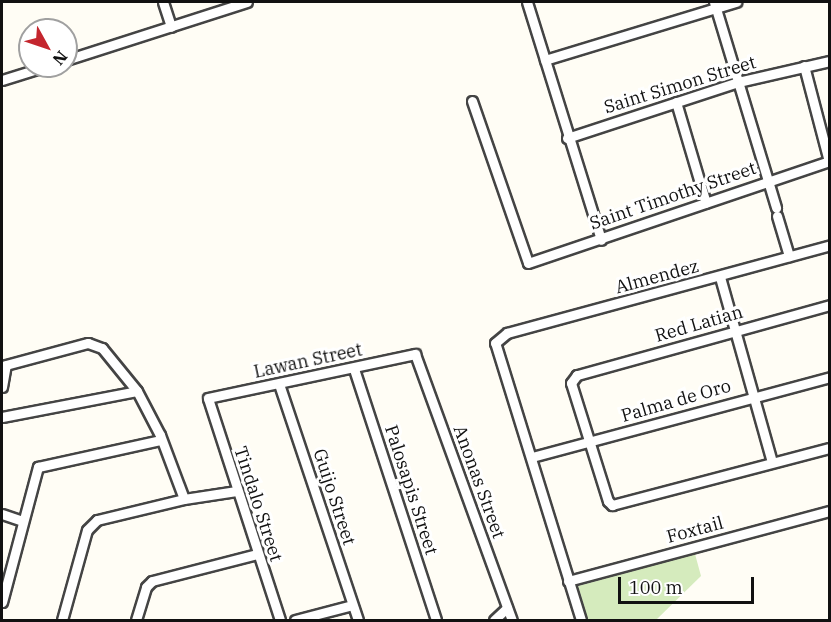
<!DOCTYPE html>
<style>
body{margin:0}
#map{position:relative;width:831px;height:622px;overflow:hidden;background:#fffdf5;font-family:"IBM Plex Serif",serif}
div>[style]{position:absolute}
.green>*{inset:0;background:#d5ebbd}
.roads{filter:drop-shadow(2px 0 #444) drop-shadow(-2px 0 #444) drop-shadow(0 2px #444) drop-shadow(0 -2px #444)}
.minor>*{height:9px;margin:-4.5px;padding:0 4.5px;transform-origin:4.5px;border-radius:4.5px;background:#fff}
span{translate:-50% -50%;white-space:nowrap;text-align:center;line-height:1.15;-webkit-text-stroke:6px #fff;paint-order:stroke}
.street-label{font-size:18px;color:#111}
.frame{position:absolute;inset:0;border:3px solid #111;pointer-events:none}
.north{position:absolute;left:18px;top:18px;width:60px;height:60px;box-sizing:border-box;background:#fff;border:2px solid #a0a0a0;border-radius:50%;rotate:130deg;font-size:16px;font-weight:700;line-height:24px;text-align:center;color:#111}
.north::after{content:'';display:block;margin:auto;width:21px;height:27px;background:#c4262e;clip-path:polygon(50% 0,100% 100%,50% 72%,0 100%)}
.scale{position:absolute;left:618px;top:577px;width:136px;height:27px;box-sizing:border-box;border:3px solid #111;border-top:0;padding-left:8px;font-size:18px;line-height:21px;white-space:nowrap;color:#111;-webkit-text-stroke:4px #fff;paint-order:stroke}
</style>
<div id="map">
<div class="green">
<div style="clip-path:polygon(695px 554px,701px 576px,656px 620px,588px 620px,578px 586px)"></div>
</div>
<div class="roads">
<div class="minor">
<div style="left:163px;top:2px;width:26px;rotate:72deg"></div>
<div style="left:527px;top:2px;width:249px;rotate:72.7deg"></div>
<div style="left:714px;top:2px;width:215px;rotate:73.2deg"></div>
<div style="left:66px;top:60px;width:190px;rotate:-17.8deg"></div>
<div style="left:545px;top:60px;width:200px;rotate:-16.9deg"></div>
<div style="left:804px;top:66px;width:98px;rotate:75.3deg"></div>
<div style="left:2px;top:80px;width:47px;rotate:-17.3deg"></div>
<div style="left:472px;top:101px;width:171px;rotate:70.9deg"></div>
<div style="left:528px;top:263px;width:319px;rotate:-18.7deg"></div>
<div style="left:676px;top:102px;width:105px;rotate:73.5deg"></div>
<div style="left:567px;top:138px;width:180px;rotate:-18.1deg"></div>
<div style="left:738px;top:82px;width:94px;rotate:-12.9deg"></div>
<div style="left:777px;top:216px;width:42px;rotate:73.3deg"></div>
<div style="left:720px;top:277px;width:192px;rotate:74.3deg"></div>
<div style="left:830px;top:305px;width:263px;rotate:164.5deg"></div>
<div style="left:577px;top:375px;width:10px;rotate:127deg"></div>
<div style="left:571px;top:383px;width:124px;rotate:72.6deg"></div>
<div style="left:608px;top:501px;width:6px;rotate:45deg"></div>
<div style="left:612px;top:505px;width:225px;rotate:-14.7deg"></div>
<div style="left:2px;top:366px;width:89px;rotate:-15deg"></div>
<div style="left:88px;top:343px;width:15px;rotate:20deg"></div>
<div style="left:102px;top:348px;width:55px;rotate:50.9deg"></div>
<div style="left:137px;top:391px;width:50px;rotate:62.4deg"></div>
<div style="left:160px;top:435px;width:68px;rotate:69.4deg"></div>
<div style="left:354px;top:369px;width:264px;rotate:71.9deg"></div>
<div style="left:279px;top:384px;width:249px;rotate:71.5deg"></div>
<div style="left:2px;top:387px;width:22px;rotate:-80deg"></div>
<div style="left:2px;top:417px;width:137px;rotate:-10.9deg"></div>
<div style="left:532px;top:457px;width:309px;rotate:-15deg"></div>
<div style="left:2px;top:514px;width:21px;rotate:19deg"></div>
<div style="left:568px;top:581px;width:271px;rotate:-15deg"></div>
<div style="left:2px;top:602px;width:140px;rotate:-75.1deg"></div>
<div style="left:38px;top:467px;width:126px;rotate:-12.4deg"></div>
<div style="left:62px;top:620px;width:93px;rotate:-74.5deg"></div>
<div style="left:87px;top:530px;width:14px;rotate:-45deg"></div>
<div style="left:97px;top:520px;width:89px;rotate:-13.6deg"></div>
<div style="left:184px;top:499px;width:53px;rotate:-8.7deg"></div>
<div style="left:136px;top:620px;width:34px;rotate:-73deg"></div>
<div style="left:146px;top:587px;width:8px;rotate:-45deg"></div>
<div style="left:152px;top:581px;width:108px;rotate:-14.4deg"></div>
<div style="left:280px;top:620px;width:233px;rotate:-108deg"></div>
<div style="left:208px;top:398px;width:212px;rotate:-12deg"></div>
<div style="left:415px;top:354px;width:283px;rotate:70deg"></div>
<div style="left:295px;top:620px;width:59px;rotate:-14.7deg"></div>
<div style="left:494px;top:620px;width:18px;rotate:-43deg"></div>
<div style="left:581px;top:620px;width:290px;rotate:-107.2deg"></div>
<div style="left:495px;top:343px;width:16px;rotate:-40deg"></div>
<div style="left:507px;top:333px;width:335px;rotate:-15.2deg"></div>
</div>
</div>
<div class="street-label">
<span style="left:680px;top:85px;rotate:-17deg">Saint Simon Street</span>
<span style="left:673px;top:196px;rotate:-19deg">Saint Timothy Street</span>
<span style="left:657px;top:277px;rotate:-15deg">Almendez</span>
<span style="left:699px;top:324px;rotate:-16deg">Red Latian</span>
<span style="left:308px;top:361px;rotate:-12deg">Lawan Street</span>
<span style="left:676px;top:401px;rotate:-16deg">Palma de Oro</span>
<span style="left:479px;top:482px;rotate:70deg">Anonas Street</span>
<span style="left:411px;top:490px;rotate:72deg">Palosapis Street</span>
<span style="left:334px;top:497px;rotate:72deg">Guijo Street</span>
<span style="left:258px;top:504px;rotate:72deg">Tindalo Street</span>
<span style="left:695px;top:530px;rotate:-15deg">Foxtail</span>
</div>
<div class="frame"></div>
<div class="north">N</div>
<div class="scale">100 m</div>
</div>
